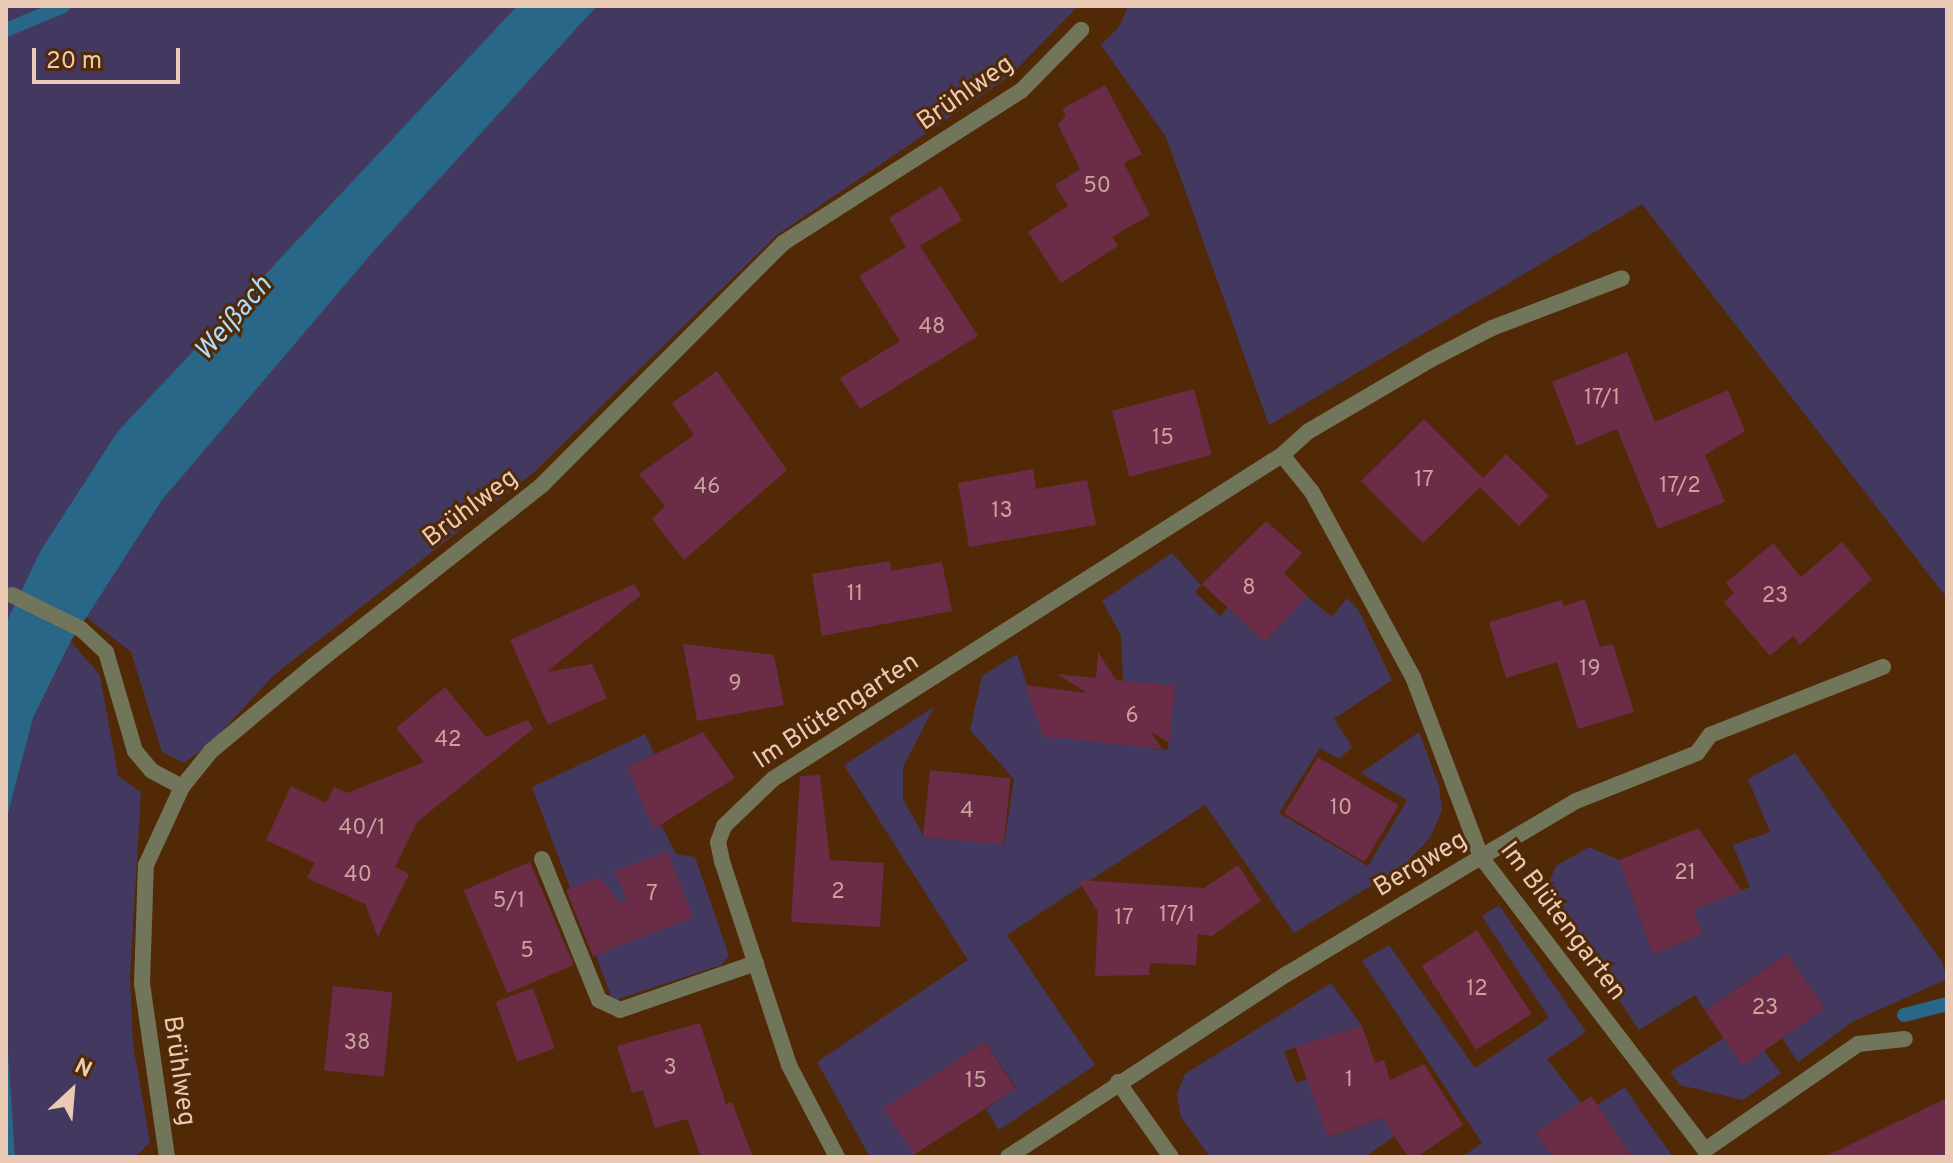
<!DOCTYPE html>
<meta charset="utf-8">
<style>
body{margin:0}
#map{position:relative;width:1953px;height:1163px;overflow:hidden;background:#512906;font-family:Overpass,sans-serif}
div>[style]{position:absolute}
.green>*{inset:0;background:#433960}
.water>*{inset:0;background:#286788}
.stream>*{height:14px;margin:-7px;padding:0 7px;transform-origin:7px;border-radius:7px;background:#286788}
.building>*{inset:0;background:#6a2c47;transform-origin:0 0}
.lane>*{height:16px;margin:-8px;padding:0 8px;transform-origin:8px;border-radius:8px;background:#717559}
.street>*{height:16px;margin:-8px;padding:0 8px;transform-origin:8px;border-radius:8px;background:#717559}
span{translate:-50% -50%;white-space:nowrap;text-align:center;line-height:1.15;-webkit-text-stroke:6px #512906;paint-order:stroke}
.number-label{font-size:22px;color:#caa29a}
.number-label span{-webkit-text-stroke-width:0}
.street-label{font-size:26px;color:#eacab5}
.water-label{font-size:28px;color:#aaddfc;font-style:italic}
.frame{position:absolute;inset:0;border:8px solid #eacab5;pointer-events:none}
.north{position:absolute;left:32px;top:1051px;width:80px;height:80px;-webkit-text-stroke:6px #512906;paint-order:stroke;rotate:26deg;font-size:22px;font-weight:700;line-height:32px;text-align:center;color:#eacab5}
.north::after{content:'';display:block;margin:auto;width:28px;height:36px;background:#eacab5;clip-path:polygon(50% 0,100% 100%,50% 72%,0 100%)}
.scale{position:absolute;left:32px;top:48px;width:148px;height:36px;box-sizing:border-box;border:4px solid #eacab5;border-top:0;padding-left:10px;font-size:24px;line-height:28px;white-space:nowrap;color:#eacab5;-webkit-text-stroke:6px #512906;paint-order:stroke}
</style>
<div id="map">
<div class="green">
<div style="clip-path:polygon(6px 6px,517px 6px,118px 431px,6px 623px)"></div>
<div style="clip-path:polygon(597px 6px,1078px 6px,1010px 76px,777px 235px,533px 473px,274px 675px,212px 742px,184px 763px,162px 752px,131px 652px,86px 617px,162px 500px,379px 245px)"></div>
<div style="clip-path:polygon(1128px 6px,1947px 6px,1947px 598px,1642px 204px,1269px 425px,1166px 137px,1101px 45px,1119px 27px)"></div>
<div style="clip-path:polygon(1172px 553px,1201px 585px,1195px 592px,1220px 616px,1228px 608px,1265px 642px,1307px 596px,1332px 617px,1347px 598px,1359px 611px,1392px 680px,1334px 719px,1352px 747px,1339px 759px,1320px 748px,1279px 813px,1368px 866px,1407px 800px,1361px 773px,1419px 732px,1439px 786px,1442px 810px,1430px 838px,1403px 866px,1294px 933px,1205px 805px,1007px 935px,1095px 1065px,999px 1130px,986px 1109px,1016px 1088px,985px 1042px,884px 1108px,916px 1157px,870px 1157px,817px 1062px,968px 960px,844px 765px,934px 707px,903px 767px,903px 799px,924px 837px,1004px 844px,1014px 779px,970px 730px,982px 676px,1017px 654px,1043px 735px,1168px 750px,1175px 686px,1123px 681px,1121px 635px,1102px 601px)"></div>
<div style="clip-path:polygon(71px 642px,100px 675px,118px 776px,141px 792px,130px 977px,133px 1045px,150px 1142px,135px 1157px,15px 1157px,6px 1036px,6px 821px,33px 718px)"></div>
<div style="clip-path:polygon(645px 734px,654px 754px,627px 767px,648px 814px,654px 811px,676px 854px,695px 857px,729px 956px,721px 965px,613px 1001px,532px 787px)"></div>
<div style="clip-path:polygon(1795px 753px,1942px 962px,1947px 979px,1852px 1022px,1798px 1062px,1782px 1038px,1825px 1008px,1787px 954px,1705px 1011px,1695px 995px,1639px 1030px,1552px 899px,1550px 880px,1556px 866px,1589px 847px,1619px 860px,1653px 954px,1702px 934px,1693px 910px,1750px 887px,1733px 845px,1770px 832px,1748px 779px)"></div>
<div style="clip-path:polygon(1499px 905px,1586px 1032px,1547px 1059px,1581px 1103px,1536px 1133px,1552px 1157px,1462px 1157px,1482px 1143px,1362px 961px,1389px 945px,1475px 1068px,1549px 1018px,1482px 916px)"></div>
<div style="clip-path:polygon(1331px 983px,1362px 1026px,1284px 1051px,1296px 1083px,1307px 1079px,1329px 1137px,1401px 1112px,1406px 1128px,1365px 1157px,1210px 1157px,1181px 1117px,1177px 1094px,1185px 1074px)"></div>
<div style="clip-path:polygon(1724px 1038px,1743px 1065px,1764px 1051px,1781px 1073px,1743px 1100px,1680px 1085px,1670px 1072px)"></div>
<div style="clip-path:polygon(1625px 1087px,1643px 1115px,1673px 1157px,1632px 1157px,1597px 1105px)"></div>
</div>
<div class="water">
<div style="clip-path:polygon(517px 6px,597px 6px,379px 245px,162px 500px,71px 641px,33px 718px,6px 821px,6px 623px,41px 550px,118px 431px)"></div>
<div style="clip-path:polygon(6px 1024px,15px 1157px,6px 1157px)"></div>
</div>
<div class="stream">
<div style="left:6px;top:30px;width:62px;rotate:-22.8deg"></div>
<div style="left:1904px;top:1015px;width:44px;rotate:-14.3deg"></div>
</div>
<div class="building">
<div style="clip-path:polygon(1105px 85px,1142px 154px,1124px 163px,1150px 215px,1112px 237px,1118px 246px,1061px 283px,1028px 232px,1068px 206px,1055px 185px,1080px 169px,1058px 125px,1066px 115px,1062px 109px)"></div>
<div style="clip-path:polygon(941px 186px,962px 220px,920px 246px,978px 336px,860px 409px,840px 378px,900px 341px,859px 276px,906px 247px,889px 218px)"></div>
<div style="clip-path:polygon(1627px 352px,1655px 422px,1728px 390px,1745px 431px,1705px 455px,1725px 502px,1658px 529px,1617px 429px,1577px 446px,1552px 382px)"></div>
<div style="clip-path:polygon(717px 371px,787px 470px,684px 560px,652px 519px,665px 506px,639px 474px,694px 435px,672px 403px)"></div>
<div style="left:1194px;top:389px;width:68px;height:85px;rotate:75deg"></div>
<div style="clip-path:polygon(1424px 419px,1483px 478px,1506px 454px,1549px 496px,1519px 526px,1480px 487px,1423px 543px,1361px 481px)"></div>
<div style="clip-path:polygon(1033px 469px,1036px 489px,1087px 480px,1096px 525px,969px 547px,958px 483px)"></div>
<div style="clip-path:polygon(1266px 521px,1302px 553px,1284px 573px,1307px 596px,1265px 642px,1202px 584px)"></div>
<div style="clip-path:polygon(1842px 542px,1872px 579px,1800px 645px,1793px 636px,1770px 656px,1724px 602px,1734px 593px,1726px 583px,1773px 543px,1801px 577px)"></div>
<div style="clip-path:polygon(890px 561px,891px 571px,942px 562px,952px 611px,822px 636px,812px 574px)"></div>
<div style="clip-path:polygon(634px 584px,641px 595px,547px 672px,592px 664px,607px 698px,548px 725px,510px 640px)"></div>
<div style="clip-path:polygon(1585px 599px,1600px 647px,1613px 644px,1634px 712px,1578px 729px,1557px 662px,1506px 678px,1489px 622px,1562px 600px,1564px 606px)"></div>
<div style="clip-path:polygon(683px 644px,774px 655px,784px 705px,697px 721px)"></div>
<div style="clip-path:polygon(1098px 652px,1116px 680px,1175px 686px,1169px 743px,1150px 731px,1162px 749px,1043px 736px,1025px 685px,1087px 693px,1057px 674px,1096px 678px)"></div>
<div style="clip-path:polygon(445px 687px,486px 737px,528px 720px,533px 729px,417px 822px,395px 867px,409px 874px,378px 937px,365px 904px,307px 878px,315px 863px,266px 840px,291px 786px,326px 803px,334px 787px,347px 793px,424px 762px,396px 728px)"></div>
<div style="clip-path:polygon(703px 732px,735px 778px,654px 829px,627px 767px)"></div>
<div style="left:1318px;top:757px;width:94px;height:66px;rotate:31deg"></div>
<div style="left:930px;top:770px;width:81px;height:67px;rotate:6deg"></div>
<div style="clip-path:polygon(820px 775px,830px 860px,884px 863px,880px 927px,791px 922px,800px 776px)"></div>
<div style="clip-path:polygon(1698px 828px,1742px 891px,1693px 910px,1702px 934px,1653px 954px,1619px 860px)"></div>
<div style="clip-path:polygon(667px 851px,693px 917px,593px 956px,566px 890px,599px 877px,620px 903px,627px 899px,614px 871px)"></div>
<div style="left:530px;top:862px;width:112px;height:72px;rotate:67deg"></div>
<div style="clip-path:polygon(1238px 865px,1261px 901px,1212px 936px,1198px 934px,1196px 965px,1150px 963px,1149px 975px,1095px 976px,1098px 912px,1078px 880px,1204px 888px)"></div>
<div style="left:1477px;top:930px;width:100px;height:66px;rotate:57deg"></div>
<div style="left:1787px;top:954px;width:66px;height:100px;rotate:55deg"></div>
<div style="left:333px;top:986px;width:60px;height:85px;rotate:6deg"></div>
<div style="left:533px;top:988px;width:64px;height:40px;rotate:70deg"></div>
<div style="clip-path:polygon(700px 1023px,726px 1104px,732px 1102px,753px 1157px,701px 1157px,687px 1119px,655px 1128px,643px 1090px,632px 1093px,617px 1046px)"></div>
<div style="clip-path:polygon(1362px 1026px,1375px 1063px,1384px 1060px,1390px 1080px,1424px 1064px,1463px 1125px,1417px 1157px,1408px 1157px,1383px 1118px,1328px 1137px,1295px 1047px)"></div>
<div style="left:985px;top:1042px;width:56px;height:121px;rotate:57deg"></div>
<div style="clip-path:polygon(1591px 1096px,1632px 1157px,1552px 1157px,1536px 1133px)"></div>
<div style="clip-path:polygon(1947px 1098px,1947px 1157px,1824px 1157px)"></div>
</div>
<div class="lane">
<div style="left:81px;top:629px;width:34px;rotate:43deg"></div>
<div style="left:106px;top:652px;width:103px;rotate:73.7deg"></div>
<div style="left:135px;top:751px;width:26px;rotate:50deg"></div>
<div style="left:152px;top:771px;width:34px;rotate:28deg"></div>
<div style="left:1710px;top:735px;width:186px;rotate:-21.5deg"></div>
<div style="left:542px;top:859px;width:152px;rotate:68deg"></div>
<div style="left:599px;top:1000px;width:23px;rotate:25deg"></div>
<div style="left:620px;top:1010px;width:144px;rotate:-19.1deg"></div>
</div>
<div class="street">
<div style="left:1282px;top:455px;width:36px;rotate:-42deg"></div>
<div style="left:1309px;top:431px;width:140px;rotate:-30.4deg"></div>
<div style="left:1430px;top:360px;width:70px;rotate:-27.3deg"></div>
<div style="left:1492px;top:328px;width:139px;rotate:-21deg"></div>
<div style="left:12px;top:595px;width:77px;rotate:26.2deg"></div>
<div style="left:1118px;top:1082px;width:92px;rotate:54.8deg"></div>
<div style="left:167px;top:1157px;width:176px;rotate:-98.2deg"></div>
<div style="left:142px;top:983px;width:118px;rotate:-88.1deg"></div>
<div style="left:146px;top:865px;width:86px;rotate:-65.2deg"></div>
<div style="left:182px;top:787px;width:46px;rotate:-51.1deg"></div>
<div style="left:211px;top:751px;width:133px;rotate:-39.8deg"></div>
<div style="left:313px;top:666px;width:292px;rotate:-38.3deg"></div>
<div style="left:542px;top:485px;width:342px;rotate:-45.1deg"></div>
<div style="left:783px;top:243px;width:282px;rotate:-32.6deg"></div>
<div style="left:1021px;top:91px;width:86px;rotate:-45.5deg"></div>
<div style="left:837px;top:1157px;width:104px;rotate:-117.6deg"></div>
<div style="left:789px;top:1065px;width:215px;rotate:-108.2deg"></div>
<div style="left:722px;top:861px;width:19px;rotate:-102deg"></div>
<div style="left:718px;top:842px;width:17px;rotate:-69deg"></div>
<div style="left:724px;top:826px;width:68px;rotate:-43.8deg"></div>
<div style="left:773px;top:779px;width:603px;rotate:-32.48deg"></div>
<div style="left:1282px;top:455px;width:48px;rotate:51deg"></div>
<div style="left:1312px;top:492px;width:211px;rotate:61.4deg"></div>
<div style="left:1413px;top:677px;width:192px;rotate:69.3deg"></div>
<div style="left:1481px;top:857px;width:369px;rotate:52.6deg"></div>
<div style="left:1705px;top:1150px;width:186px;rotate:-34.7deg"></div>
<div style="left:1858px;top:1044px;width:47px;rotate:-6.1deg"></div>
<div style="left:1008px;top:1157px;width:334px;rotate:-33.3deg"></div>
<div style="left:1287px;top:974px;width:227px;rotate:-31.1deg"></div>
<div style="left:1481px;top:857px;width:110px;rotate:-30.5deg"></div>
<div style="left:1576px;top:801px;width:130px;rotate:-21.6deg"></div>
<div style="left:1697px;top:753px;width:22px;rotate:-54deg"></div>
</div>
<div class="number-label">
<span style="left:1097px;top:187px">50</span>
<span style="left:932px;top:328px">48</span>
<span style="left:1602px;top:399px">17/1</span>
<span style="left:1163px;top:439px">15</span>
<span style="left:1424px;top:481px">17</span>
<span style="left:1680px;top:487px">17/2</span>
<span style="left:707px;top:488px">46</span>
<span style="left:1002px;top:512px">13</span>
<span style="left:1249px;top:589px">8</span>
<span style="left:855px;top:595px">11</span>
<span style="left:1775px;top:597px">23</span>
<span style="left:1590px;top:670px">19</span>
<span style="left:735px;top:685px">9</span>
<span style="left:1132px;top:717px">6</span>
<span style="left:448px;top:741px">42</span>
<span style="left:1341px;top:809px">10</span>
<span style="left:967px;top:812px">4</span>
<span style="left:362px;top:829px">40/1</span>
<span style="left:1685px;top:874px">21</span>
<span style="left:358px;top:876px">40</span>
<span style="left:838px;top:893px">2</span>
<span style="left:652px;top:895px">7</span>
<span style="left:509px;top:902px">5/1</span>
<span style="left:1177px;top:916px">17/1</span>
<span style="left:1124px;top:919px">17</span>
<span style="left:527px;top:952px">5</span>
<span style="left:1477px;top:990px">12</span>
<span style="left:1765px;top:1009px">23</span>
<span style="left:357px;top:1044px">38</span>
<span style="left:670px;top:1069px">3</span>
<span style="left:1349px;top:1081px">1</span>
<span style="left:976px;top:1082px">15</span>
</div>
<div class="street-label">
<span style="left:966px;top:94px;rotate:-35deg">Brühlweg</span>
<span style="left:471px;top:509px;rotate:-37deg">Brühlweg</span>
<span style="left:837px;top:712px;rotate:-33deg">Im Blütengarten</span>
<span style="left:1421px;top:865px;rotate:-31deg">Bergweg</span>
<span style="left:1562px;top:922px;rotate:53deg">Im Blütengarten</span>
<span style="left:178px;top:1071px;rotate:82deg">Brühlweg</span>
</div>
<div class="water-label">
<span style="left:234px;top:319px;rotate:-49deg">Weißach</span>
</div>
<div class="frame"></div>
<div class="north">N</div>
<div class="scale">20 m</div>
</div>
